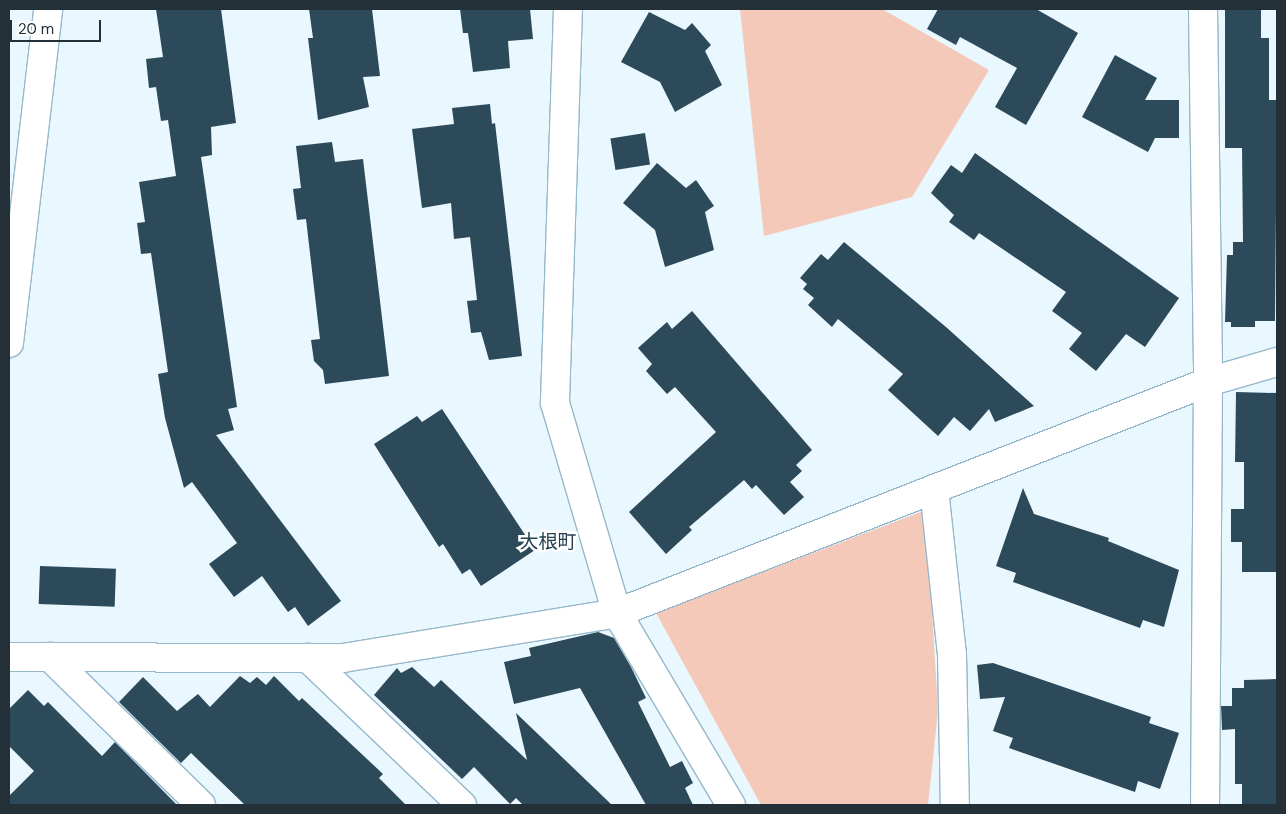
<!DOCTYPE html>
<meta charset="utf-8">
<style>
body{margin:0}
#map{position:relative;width:1286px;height:814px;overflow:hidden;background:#e9f7fe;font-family:"DM Sans","Noto Sans JP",sans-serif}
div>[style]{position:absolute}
.green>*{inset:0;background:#f5c9b9}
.building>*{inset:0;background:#2d4a5a;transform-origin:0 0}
.roads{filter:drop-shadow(1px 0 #97b8ca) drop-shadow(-1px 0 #97b8ca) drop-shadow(0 1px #97b8ca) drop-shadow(0 -1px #97b8ca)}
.street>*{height:28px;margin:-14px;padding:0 14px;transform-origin:14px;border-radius:14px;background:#fff}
span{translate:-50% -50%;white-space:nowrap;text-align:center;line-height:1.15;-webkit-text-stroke:5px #fff;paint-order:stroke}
.quarter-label{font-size:19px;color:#254252}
.frame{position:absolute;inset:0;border:10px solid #233038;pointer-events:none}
.scale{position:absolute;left:10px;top:20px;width:91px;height:22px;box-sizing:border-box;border:2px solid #233038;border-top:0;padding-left:6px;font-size:15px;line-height:18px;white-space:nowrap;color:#233038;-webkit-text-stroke:4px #fff;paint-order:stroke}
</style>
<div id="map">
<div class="green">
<div style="clip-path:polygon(740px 9px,882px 9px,989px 70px,912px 197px,764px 236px)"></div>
<div style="clip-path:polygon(926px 510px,938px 711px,928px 805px,761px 805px,656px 613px)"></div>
</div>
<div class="building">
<div style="clip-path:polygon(156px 9px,221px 9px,236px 123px,211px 127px,212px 155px,201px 157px,237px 407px,228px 409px,234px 430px,216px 435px,341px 601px,308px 626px,295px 607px,288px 612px,262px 576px,234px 597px,209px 564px,237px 543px,192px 482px,184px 488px,165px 418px,158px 374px,168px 372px,151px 253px,141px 254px,137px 223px,145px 222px,139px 182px,176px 176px,168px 120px,161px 121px,156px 87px,149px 88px,146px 59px,163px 57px)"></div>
<div style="clip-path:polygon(309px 9px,372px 9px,380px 76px,363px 77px,369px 107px,318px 120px,308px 38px,313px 38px)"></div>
<div style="clip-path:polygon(460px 9px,530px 9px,533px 39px,508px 41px,510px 68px,473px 72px,468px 33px,463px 33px)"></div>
<div style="clip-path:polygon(938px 9px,1036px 9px,1078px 33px,1026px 125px,995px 107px,1017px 68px,960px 37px,956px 45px,927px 29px)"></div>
<div style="clip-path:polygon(1225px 9px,1261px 9px,1261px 38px,1269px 38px,1269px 100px,1277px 100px,1275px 321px,1255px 321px,1255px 327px,1231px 327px,1231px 322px,1225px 322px,1227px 255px,1233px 255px,1233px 242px,1243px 242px,1242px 148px,1225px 148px)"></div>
<div style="clip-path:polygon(649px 12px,685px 30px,692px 23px,711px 45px,705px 51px,722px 85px,675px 112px,660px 82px,621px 62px)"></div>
<div style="clip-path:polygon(1115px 55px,1157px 78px,1145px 100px,1179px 100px,1179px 138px,1155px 138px,1148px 152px,1082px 117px)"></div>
<div style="clip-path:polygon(490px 104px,492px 124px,495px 123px,522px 356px,489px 360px,481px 332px,471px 333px,467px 301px,477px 300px,470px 237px,454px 239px,451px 203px,422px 208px,412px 129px,454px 124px,452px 108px)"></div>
<div style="left:645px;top:133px;width:32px;height:35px;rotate:81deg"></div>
<div style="clip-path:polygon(332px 142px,335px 162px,363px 159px,389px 376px,325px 384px,323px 370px,314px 361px,311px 340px,320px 339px,306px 219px,297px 220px,293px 189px,301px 188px,296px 146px)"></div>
<div style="clip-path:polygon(975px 153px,1179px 298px,1145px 347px,1126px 334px,1096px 371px,1069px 349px,1082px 333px,1052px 311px,1066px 292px,979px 233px,974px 240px,949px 222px,954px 215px,931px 193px,951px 165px,962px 173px)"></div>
<div style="clip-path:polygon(657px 163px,686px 188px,696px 180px,714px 206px,705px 212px,714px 250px,665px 267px,655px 230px,623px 203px)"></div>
<div style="clip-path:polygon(844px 242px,946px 327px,1034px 406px,995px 422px,989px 409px,970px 431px,954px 417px,938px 436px,888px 390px,903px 374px,838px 319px,832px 327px,808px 305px,814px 298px,803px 289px,807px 284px,800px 278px,821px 254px,828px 260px)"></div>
<div style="clip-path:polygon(692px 311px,812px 450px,796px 465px,802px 471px,790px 482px,804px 497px,784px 515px,756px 485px,752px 489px,744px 480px,689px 527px,692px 530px,666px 554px,629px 512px,716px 432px,675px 387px,667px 394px,646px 371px,652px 364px,638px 348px,667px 322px,672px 329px)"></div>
<div style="clip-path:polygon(1236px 392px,1277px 393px,1277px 572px,1242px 572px,1242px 542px,1231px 542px,1231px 509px,1244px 509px,1244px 462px,1235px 462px)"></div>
<div style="clip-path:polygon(442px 409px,535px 550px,481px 586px,470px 569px,462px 574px,443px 544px,439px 547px,374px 444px,417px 416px,422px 422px)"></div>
<div style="clip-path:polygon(1023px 488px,1034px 514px,1109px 538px,1108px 541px,1179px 570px,1164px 627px,1143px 620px,1140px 628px,1077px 605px,1013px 582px,1016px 573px,996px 566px)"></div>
<div style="left:40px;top:566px;width:76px;height:38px;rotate:2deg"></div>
<div style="clip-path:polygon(598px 632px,614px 638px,631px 667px,646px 698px,638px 702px,670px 767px,682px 761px,693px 783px,685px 788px,693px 805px,646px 805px,580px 688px,514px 704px,504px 662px,531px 656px,529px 648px)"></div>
<div style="clip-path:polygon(993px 663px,1151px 717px,1149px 723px,1179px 733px,1160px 789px,1138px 781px,1135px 792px,1009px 748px,1013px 738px,993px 731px,1005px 697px,980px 699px,977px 665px)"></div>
<div style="clip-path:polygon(412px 667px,434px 687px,441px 680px,527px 760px,516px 713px,612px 805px,523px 805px,516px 798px,510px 804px,474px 767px,462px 779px,374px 695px,397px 668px,401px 673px)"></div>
<div style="clip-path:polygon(240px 676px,250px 683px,257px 677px,266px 685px,274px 676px,299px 701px,302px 698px,383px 774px,379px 778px,406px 805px,245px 805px,191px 753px,181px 763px,119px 702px,143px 677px,177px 711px,198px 694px,210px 707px)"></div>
<div style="clip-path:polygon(1277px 679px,1277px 805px,1242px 805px,1242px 784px,1235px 784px,1235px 729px,1222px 730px,1221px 706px,1232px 706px,1232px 688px,1244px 688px,1244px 680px)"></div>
<div style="clip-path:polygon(28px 690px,44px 706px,48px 702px,102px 756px,115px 742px,177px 805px,9px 805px,9px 796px,34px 771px,9px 746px,9px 709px)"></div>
</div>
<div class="roads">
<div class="street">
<div style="left:568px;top:9px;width:394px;rotate:91.9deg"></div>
<div style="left:555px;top:403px;width:219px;rotate:73.6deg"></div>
<div style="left:617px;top:613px;width:223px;rotate:59.3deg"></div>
<div style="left:1203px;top:9px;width:373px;rotate:89.2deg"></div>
<div style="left:1208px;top:382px;width:423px;rotate:90.4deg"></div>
<div style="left:9px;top:343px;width:336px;rotate:-83.3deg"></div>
<div style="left:934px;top:489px;width:166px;rotate:83.8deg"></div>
<div style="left:952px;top:654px;width:151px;rotate:88.9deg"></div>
<div style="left:9px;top:657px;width:334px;rotate:0.2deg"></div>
<div style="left:343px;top:658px;width:278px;rotate:-9.3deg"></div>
<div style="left:617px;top:613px;width:635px;rotate:-21.35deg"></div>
<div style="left:1208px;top:382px;width:72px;rotate:-16.2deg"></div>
<div style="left:50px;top:657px;width:211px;rotate:44.4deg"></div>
<div style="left:308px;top:658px;width:213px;rotate:43.7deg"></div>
</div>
</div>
<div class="quarter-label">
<span style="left:548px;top:542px">大根町</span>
</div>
<div class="frame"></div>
<div class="scale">20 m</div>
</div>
